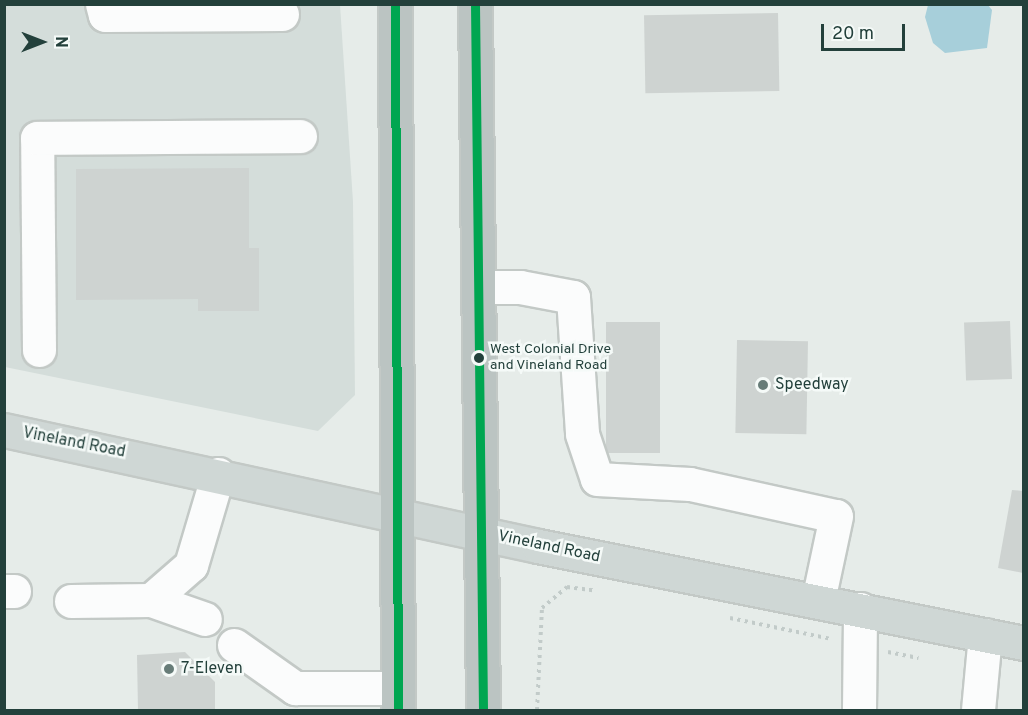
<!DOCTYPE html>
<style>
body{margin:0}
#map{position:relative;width:1028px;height:715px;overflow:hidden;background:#e6ece9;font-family:Overpass,sans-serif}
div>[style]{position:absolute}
.built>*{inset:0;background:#d4ddda}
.water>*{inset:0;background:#a7cfda}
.building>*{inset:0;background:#ced3d1;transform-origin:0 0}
.path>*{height:4px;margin-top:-2px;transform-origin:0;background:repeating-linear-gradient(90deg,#c2cbc9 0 3px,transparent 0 7.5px)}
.roads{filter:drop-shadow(2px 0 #c3c9c6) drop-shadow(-2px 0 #c3c9c6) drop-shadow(0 2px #c3c9c6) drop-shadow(0 -2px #c3c9c6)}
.minor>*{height:33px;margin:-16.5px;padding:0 16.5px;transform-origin:16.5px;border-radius:16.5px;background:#fbfcfc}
.major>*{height:33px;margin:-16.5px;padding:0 16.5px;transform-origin:16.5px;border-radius:16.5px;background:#cfd7d5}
.highway>*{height:33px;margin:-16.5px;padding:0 16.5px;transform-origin:16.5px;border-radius:16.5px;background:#bbc4c2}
.bus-1>*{height:9px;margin:-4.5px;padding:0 4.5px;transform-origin:4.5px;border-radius:4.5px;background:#00a651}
.dots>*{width:16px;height:16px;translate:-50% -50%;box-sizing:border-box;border:3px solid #f5faf8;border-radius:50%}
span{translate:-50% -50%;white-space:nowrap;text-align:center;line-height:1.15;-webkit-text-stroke:5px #f5faf8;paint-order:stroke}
.bus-label{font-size:14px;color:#23403b}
.left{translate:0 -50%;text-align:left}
.poi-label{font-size:16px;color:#23403b}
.street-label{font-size:16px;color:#23403b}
.frame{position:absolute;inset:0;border:6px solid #23403b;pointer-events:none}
.north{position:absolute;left:12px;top:12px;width:60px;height:60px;-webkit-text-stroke:4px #f5faf8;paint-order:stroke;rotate:90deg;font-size:16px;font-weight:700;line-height:24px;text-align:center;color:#23403b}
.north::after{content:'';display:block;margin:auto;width:21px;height:27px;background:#23403b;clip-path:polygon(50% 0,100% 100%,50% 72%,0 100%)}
.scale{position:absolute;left:821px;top:24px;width:84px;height:27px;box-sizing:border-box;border:3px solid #23403b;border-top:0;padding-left:8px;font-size:18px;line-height:21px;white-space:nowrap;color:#23403b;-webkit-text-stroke:4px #f5faf8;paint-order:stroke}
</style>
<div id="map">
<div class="built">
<div style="clip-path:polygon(5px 5px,340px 5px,353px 202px,355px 395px,318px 431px,5px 367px)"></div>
</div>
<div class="water">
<div style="clip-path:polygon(928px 5px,988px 5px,992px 10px,987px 48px,945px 53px,933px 43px,925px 17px)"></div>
</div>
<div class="building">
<div style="left:778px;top:13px;width:78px;height:134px;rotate:89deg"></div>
<div style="clip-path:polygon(249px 168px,249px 248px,259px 248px,259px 311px,198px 311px,198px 299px,76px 300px,76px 169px)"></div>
<div style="left:1010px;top:321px;width:58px;height:46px;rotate:88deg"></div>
<div style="left:606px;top:322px;width:54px;height:131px"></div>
<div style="left:737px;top:340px;width:71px;height:93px;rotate:1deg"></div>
<div style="clip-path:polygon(1012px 490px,1023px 491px,1023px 573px,998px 568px)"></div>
<div style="clip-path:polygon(185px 652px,215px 682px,215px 711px,138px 711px,137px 655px)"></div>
</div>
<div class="path">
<div style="left:730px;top:618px;width:103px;rotate:11.7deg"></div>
<div style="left:888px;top:652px;width:31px;rotate:11deg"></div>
<div style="left:537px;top:710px;width:102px;rotate:-87.2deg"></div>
<div style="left:542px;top:608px;width:33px;rotate:-40deg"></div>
<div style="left:567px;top:587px;width:26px;rotate:7deg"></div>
</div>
<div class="roads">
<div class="minor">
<div style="left:102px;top:4px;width:11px;rotate:75deg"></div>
<div style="left:105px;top:15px;width:177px;rotate:-0.3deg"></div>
<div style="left:480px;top:287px;width:40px"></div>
<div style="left:520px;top:287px;width:54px;rotate:10.7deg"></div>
<div style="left:573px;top:297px;width:137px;rotate:86.2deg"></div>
<div style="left:582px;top:434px;width:47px;rotate:71.6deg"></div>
<div style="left:597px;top:479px;width:93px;rotate:3.1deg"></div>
<div style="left:690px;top:484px;width:149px;rotate:12.4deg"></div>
<div style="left:836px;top:516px;width:87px;rotate:102deg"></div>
<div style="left:39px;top:350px;width:212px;rotate:-90.5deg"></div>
<div style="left:37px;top:138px;width:263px;rotate:-0.4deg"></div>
<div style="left:4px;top:591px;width:10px"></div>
<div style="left:151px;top:600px;width:53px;rotate:-41.2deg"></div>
<div style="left:191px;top:565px;width:95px;rotate:-73.5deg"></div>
<div style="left:71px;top:601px;width:80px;rotate:-0.7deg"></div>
<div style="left:151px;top:600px;width:57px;rotate:19.4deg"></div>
<div style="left:234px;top:645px;width:75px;rotate:35.2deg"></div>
<div style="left:295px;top:688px;width:102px"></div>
<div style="left:859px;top:710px;width:101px;rotate:-89.4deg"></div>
<div style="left:978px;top:710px;width:75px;rotate:-84.7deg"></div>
</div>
<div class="major">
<div style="left:4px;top:430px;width:546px;rotate:12.26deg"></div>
<div style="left:538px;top:546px;width:496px;rotate:11.3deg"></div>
</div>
<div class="highway">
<div style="left:395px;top:4px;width:706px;rotate:89.76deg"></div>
<div style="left:475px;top:4px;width:706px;rotate:89.35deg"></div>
</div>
</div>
<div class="bus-1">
<div style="left:395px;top:4px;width:706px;rotate:89.76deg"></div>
<div style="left:475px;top:4px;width:706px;rotate:89.35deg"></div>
</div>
<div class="dots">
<div style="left:479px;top:358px;background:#23403b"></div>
<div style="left:763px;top:385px;background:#677c78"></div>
<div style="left:169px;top:669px;background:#677c78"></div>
</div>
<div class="bus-label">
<span class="left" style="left:490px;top:358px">West Colonial Drive<br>and Vineland Road</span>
</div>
<div class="poi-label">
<span class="left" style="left:775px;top:385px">Speedway</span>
<span class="left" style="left:181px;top:669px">7-Eleven</span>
</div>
<div class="street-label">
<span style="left:74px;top:443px;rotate:11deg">Vineland Road</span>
<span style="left:549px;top:547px;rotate:12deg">Vineland Road</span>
</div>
<div class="frame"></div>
<div class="north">N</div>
<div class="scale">20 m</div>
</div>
